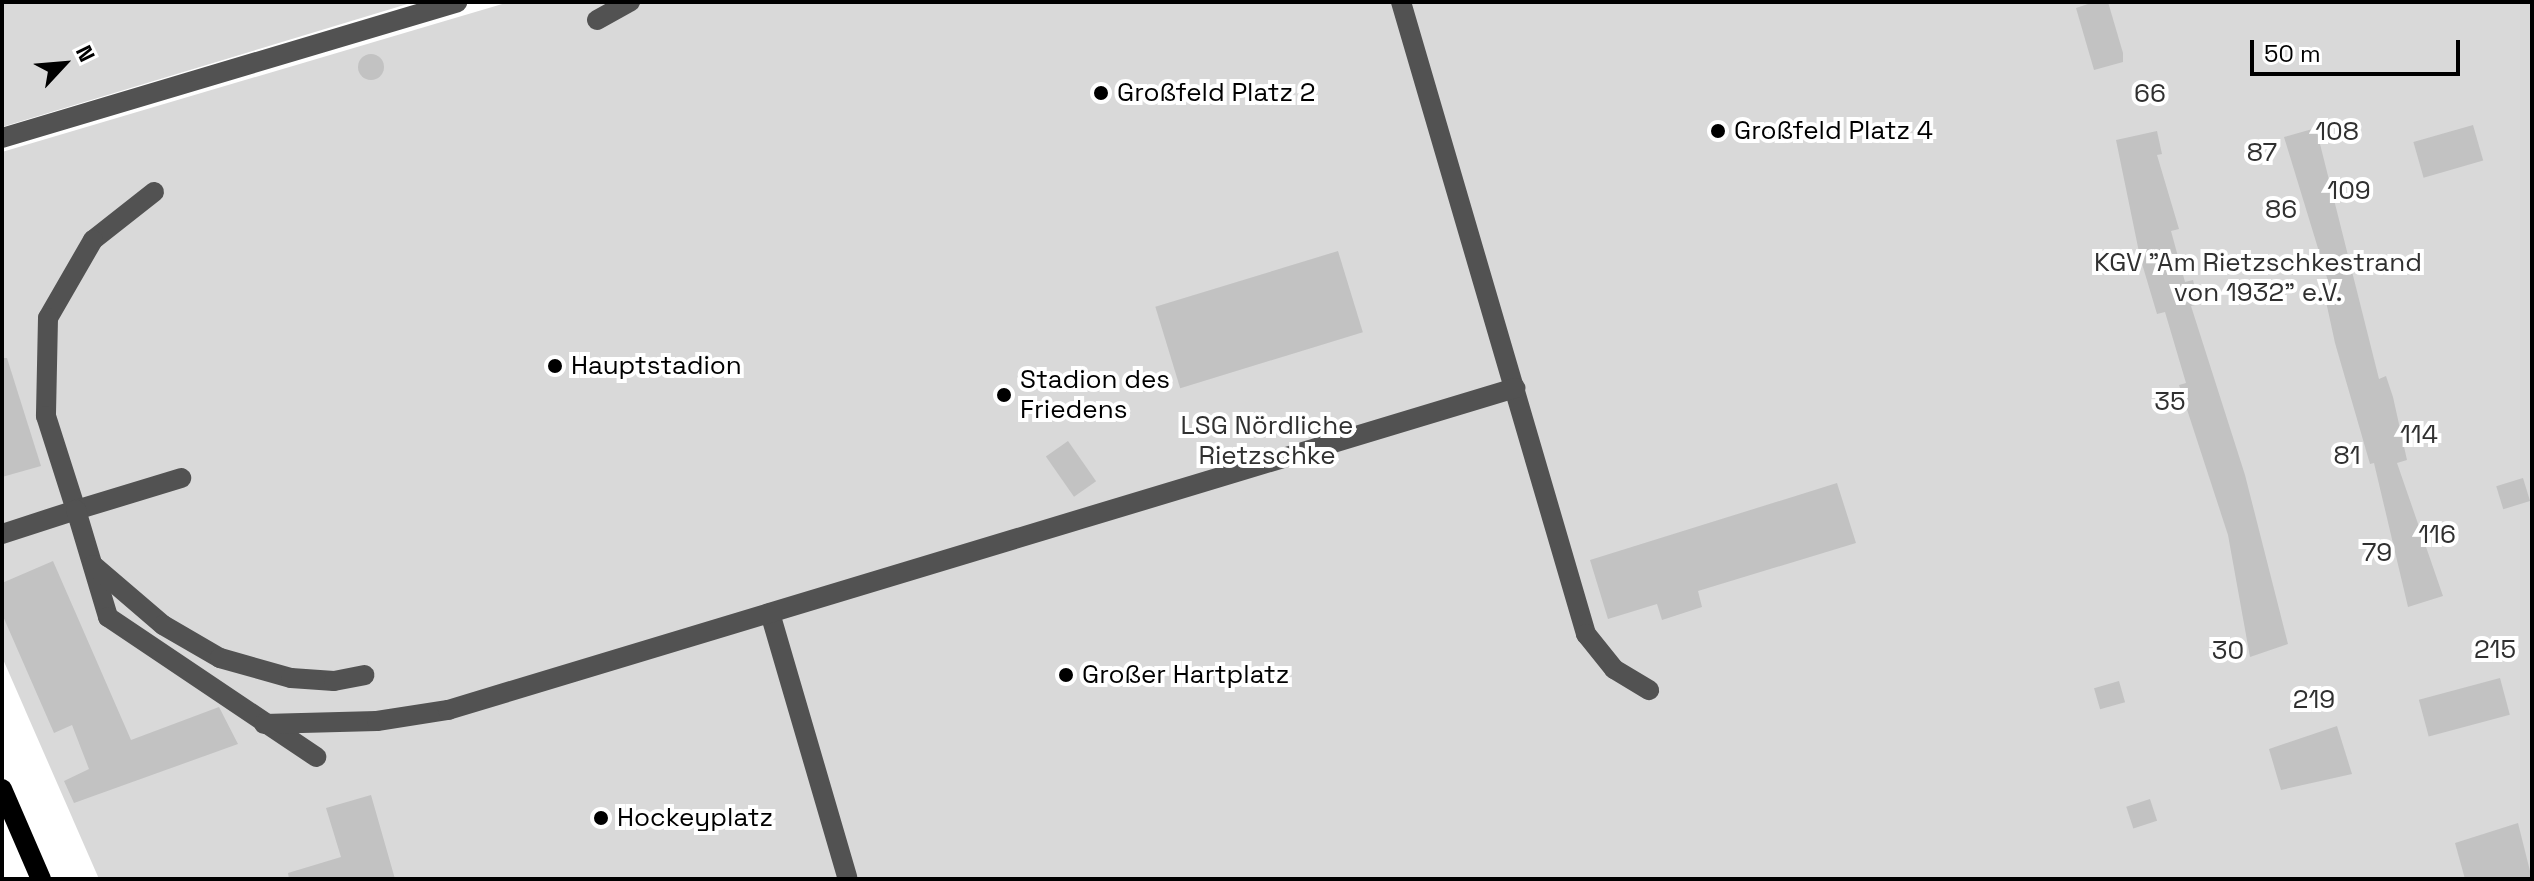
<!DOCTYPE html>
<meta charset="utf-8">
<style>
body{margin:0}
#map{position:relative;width:2534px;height:881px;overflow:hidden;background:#fff;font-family:"Space Grotesk",sans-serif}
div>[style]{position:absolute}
.green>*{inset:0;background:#d9d9d9}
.building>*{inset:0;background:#c2c2c2;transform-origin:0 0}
.round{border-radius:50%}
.minor>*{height:20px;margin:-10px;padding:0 10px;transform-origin:10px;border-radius:10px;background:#525252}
.major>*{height:20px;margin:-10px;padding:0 10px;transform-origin:10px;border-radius:10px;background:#000}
.dots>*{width:22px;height:22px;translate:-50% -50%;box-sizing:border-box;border:4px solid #fff;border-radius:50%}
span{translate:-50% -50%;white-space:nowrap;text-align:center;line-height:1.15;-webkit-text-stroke:8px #fff;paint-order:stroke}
.poi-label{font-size:26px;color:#000}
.left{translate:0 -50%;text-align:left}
.park-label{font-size:26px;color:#303030}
.frame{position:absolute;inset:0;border:4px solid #000;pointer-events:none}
.north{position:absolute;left:24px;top:24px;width:80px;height:80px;-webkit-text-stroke:6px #fff;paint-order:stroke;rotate:64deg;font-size:22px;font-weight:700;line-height:32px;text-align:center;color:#000}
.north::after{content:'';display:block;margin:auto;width:28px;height:36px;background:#000;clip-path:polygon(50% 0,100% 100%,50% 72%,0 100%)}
.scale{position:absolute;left:2250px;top:40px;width:210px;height:36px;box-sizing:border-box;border:4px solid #000;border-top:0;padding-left:10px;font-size:24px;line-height:28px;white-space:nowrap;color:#000;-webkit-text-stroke:6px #fff;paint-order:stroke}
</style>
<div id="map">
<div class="green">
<div style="clip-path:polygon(2px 2px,414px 2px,2px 127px)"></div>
<div style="clip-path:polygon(509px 2px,2532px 2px,2532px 879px,99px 879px,2px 657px,2px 152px)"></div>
</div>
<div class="building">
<div style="clip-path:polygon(2094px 2px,2108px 2px,2123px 53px,2123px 62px,2094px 70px,2076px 8px)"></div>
<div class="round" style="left:358px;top:54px;width:26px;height:26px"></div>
<div style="left:2473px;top:125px;width:37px;height:62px;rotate:74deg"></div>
<div style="clip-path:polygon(2316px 128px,2379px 379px,2386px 376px,2393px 397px,2407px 460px,2397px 463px,2443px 596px,2408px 607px,2374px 463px,2370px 464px,2335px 343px,2322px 283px,2328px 281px,2284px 137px)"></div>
<div style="clip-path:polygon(2157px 131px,2162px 154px,2157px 155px,2179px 229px,2171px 231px,2185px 282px,2193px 280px,2199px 304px,2191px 306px,2245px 475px,2288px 644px,2250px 657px,2228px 535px,2179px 385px,2186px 383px,2165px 312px,2157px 314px,2140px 257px,2116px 140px)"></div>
<div style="left:1338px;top:251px;width:85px;height:191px;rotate:73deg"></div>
<div style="clip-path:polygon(2px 358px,7px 358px,41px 466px,2px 477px)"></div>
<div style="left:1068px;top:441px;width:49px;height:27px;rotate:55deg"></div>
<div style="left:2523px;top:478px;width:24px;height:28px;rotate:73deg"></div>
<div style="clip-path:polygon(1837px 483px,1856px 543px,1698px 591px,1702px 607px,1662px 620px,1657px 604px,1608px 619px,1590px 560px)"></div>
<div style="clip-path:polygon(53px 561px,131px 740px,219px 707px,238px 744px,74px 803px,64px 781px,89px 769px,72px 725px,54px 733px,2px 614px,2px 583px)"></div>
<div style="left:2500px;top:678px;width:38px;height:84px;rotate:75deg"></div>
<div style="left:2119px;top:681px;width:22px;height:26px;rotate:74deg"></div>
<div style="clip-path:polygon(2337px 726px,2352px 774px,2281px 790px,2269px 749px)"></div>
<div style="clip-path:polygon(371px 795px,395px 879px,289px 879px,288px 873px,341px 857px,326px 808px)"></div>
<div style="left:2150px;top:799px;width:23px;height:25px;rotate:72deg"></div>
<div style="clip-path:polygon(2518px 823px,2532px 879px,2465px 879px,2455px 843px)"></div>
</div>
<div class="minor">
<div style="left:1401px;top:2px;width:659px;rotate:73.68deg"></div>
<div style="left:1586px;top:634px;width:45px;rotate:51.3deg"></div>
<div style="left:1614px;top:669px;width:41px;rotate:31deg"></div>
<div style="left:597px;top:20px;width:38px;rotate:-29deg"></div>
<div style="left:2px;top:138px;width:475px;rotate:-16.6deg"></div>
<div style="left:154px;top:192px;width:78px;rotate:141.8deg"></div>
<div style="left:93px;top:240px;width:90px;rotate:120deg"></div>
<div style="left:48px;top:318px;width:98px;rotate:91.2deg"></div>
<div style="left:46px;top:416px;width:99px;rotate:72.3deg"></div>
<div style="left:76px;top:510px;width:110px;rotate:-16.9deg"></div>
<div style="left:2px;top:534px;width:78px;rotate:-18deg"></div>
<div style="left:76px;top:510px;width:112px;rotate:73.3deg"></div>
<div style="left:108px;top:617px;width:251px;rotate:33.9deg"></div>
<div style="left:93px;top:565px;width:92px;rotate:40.6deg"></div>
<div style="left:163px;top:625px;width:66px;rotate:30.1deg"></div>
<div style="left:220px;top:658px;width:74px;rotate:15.7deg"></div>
<div style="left:291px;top:678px;width:43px;rotate:4deg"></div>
<div style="left:334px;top:681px;width:31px;rotate:-11deg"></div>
<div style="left:770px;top:613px;width:275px;rotate:73.7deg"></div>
<div style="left:264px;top:724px;width:113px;rotate:-1.5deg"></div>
<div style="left:377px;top:721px;width:72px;rotate:-8.8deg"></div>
<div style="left:448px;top:710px;width:1115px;rotate:-16.79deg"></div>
</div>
<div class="major">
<div style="left:2px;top:789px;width:98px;rotate:66.6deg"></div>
</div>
<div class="dots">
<div style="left:1101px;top:93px;background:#000"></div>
<div style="left:1718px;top:131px;background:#000"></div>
<div style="left:555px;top:366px;background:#000"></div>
<div style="left:1004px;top:395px;background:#000"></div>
<div style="left:1066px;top:675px;background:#000"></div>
<div style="left:601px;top:818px;background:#000"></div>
</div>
<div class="poi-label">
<span class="left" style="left:1117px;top:93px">Großfeld Platz 2</span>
<span class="left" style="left:1734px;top:131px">Großfeld Platz 4</span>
<span class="left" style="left:571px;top:366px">Hauptstadion</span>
<span class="left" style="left:1020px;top:395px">Stadion des<br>Friedens</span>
<span class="left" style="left:1082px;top:675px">Großer Hartplatz</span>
<span class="left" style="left:617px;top:818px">Hockeyplatz</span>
</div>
<div class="park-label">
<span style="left:2150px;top:94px">66</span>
<span style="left:2337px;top:132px">108</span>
<span style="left:2262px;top:153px">87</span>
<span style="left:2349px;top:191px">109</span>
<span style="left:2281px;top:210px">86</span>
<span style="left:2258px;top:278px">KGV "Am Rietzschkestrand<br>von 1932" e.V.</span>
<span style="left:2170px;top:402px">35</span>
<span style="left:1267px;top:441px">LSG Nördliche<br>Rietzschke</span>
<span style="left:2419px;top:435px">114</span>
<span style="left:2347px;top:456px">81</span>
<span style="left:2437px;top:535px">116</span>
<span style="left:2377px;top:553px">79</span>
<span style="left:2495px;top:650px">215</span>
<span style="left:2228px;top:651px">30</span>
<span style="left:2314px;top:700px">219</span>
</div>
<div class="frame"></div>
<div class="north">N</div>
<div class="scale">50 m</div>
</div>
